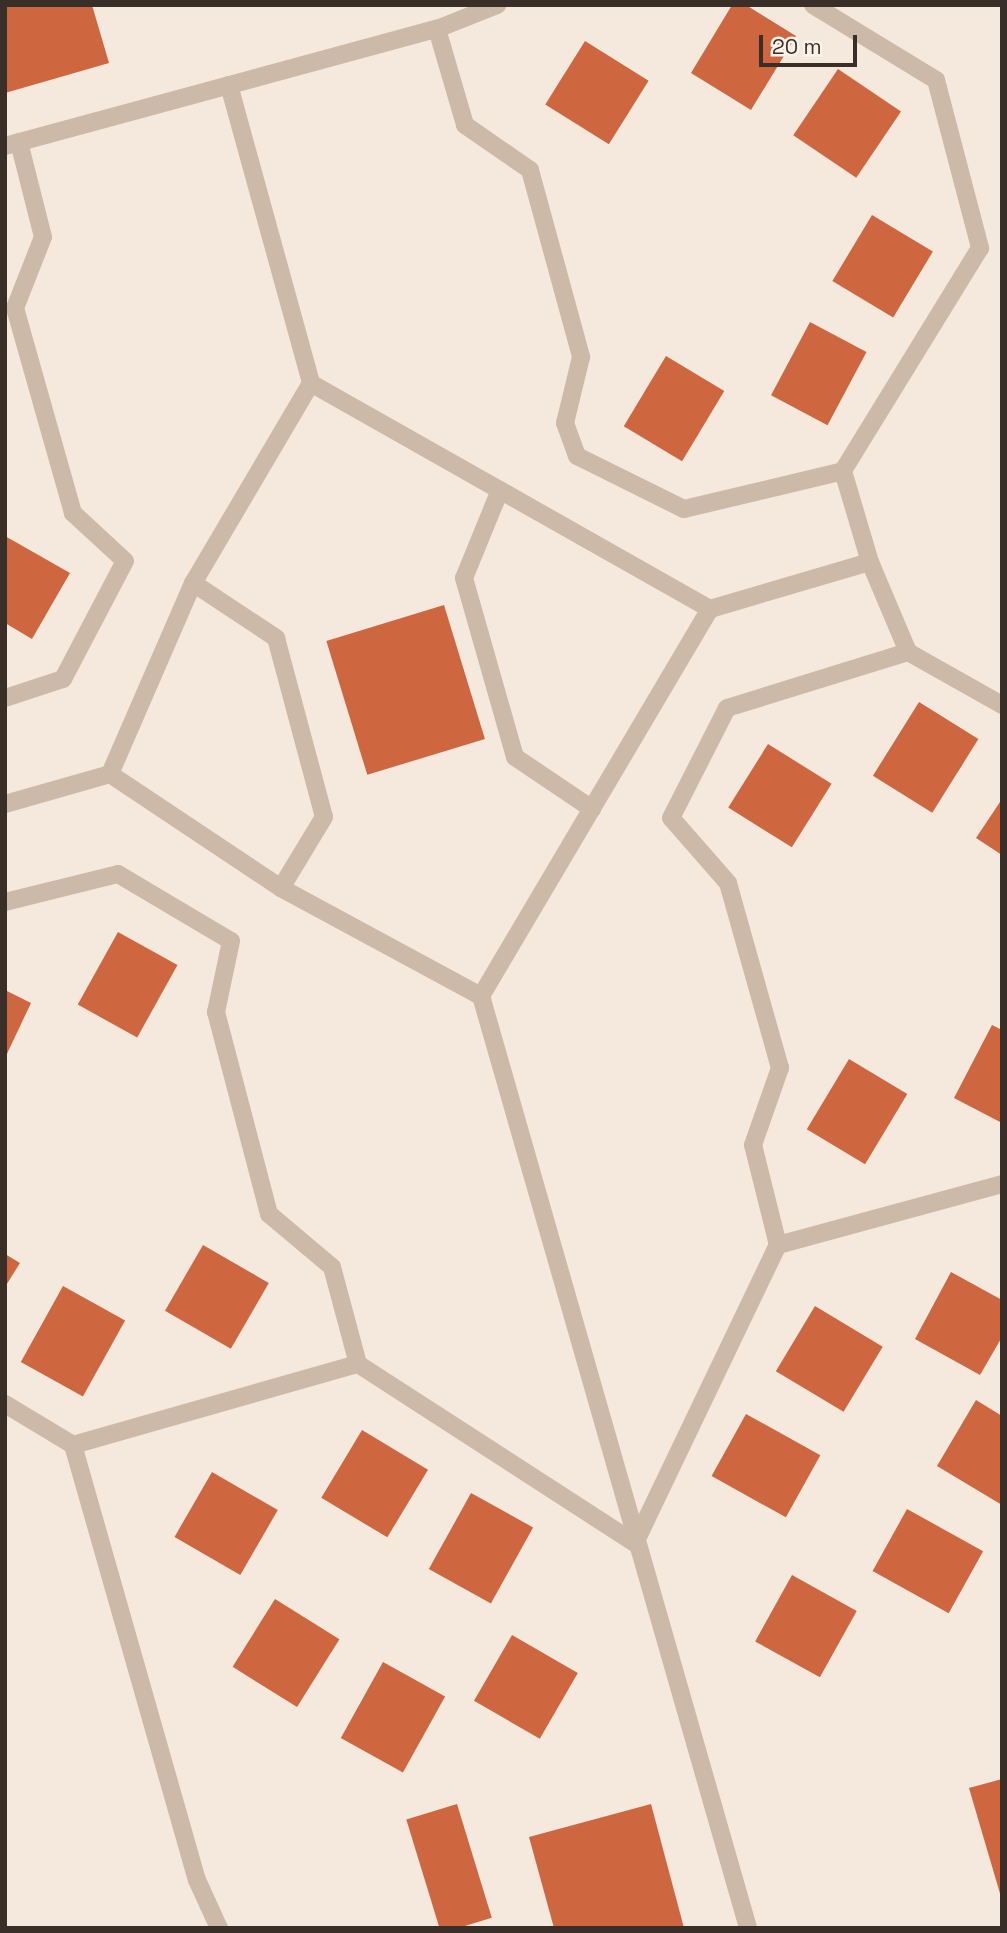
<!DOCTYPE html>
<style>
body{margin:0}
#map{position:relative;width:1007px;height:1933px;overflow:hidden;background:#f4e9dc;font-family:"Space Grotesk",sans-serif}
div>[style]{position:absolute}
.building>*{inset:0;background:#ce6640;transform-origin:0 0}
.minor>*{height:18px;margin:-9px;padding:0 9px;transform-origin:9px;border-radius:9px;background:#cdb9a7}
span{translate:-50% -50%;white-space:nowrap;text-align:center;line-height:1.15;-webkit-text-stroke:5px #fbf3e9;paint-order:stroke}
.frame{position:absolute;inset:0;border:7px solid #392e28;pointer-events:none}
.scale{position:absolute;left:759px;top:35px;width:98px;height:32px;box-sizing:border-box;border:4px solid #392e28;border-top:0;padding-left:9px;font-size:21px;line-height:24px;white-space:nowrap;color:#392e28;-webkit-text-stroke:5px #fbf3e9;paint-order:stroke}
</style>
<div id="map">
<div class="building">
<div style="clip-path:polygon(5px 5px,92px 5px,109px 63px,5px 93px)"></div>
<div style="clip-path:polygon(732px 5px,746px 5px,796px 36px,751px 110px,691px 73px)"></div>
<div style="left:585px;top:41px;width:75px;height:75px;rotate:32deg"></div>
<div style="left:838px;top:69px;width:76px;height:80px;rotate:34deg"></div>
<div style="left:872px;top:215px;width:71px;height:77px;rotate:31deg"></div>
<div style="left:810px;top:322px;width:64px;height:83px;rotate:28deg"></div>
<div style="left:666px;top:356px;width:68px;height:82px;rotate:31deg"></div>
<div style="clip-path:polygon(5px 536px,70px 573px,32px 639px,5px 623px)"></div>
<div style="left:444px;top:605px;width:140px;height:123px;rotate:73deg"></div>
<div style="left:919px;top:702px;width:70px;height:87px;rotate:32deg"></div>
<div style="left:768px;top:744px;width:75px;height:75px;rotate:32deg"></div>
<div style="clip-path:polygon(1002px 799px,1002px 855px,976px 838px)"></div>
<div style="left:118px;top:932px;width:68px;height:83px;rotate:29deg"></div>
<div style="clip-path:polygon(5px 990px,31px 1003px,5px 1058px)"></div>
<div style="clip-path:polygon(992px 1025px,1002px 1030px,1002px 1123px,954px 1098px)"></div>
<div style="left:849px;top:1059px;width:68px;height:82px;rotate:31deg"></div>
<div style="left:203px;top:1245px;width:76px;height:76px;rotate:30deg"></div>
<div style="clip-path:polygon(5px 1254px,20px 1263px,5px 1287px)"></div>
<div style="clip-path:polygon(951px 1272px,1002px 1300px,1002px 1337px,980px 1375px,915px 1339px)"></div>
<div style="left:63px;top:1286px;width:71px;height:87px;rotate:29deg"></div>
<div style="left:815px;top:1306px;width:79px;height:76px;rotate:31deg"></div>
<div style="clip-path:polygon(976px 1400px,1002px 1416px,1002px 1505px,937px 1466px)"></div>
<div style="left:746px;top:1414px;width:85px;height:71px;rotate:29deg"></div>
<div style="left:362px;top:1430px;width:77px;height:79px;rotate:31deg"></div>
<div style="left:212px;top:1472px;width:76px;height:75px;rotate:30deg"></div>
<div style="left:471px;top:1493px;width:71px;height:87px;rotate:29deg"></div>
<div style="left:907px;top:1509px;width:87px;height:71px;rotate:29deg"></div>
<div style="left:792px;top:1575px;width:74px;height:76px;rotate:29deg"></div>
<div style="left:275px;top:1599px;width:76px;height:80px;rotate:32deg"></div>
<div style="left:512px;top:1635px;width:76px;height:76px;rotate:30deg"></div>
<div style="left:383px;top:1662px;width:71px;height:87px;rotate:29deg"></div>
<div style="clip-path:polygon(1002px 1779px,1002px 1897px,1001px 1897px,969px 1788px)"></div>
<div style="left:457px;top:1804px;width:119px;height:53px;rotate:73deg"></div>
<div style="clip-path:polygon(651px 1804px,684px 1928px,554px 1928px,529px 1837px)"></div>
</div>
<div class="minor">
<div style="left:813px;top:5px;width:144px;rotate:31.4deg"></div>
<div style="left:936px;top:80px;width:174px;rotate:75.3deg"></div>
<div style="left:980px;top:248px;width:262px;rotate:121.6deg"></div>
<div style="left:843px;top:471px;width:95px;rotate:73.5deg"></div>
<div style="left:870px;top:562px;width:98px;rotate:67.1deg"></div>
<div style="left:908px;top:652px;width:108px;rotate:29.4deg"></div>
<div style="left:437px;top:29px;width:100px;rotate:73.7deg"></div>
<div style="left:465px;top:125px;width:79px;rotate:34.7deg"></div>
<div style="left:530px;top:170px;width:194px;rotate:74.7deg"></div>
<div style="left:581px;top:357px;width:68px;rotate:103.6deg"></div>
<div style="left:565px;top:423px;width:35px;rotate:70deg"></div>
<div style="left:577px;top:456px;width:119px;rotate:26.4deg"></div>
<div style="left:684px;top:509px;width:163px;rotate:-13.4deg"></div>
<div style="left:229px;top:85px;width:309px;rotate:74.6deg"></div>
<div style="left:5px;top:146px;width:448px;rotate:-15.2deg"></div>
<div style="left:437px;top:29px;width:65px;rotate:-21.8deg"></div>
<div style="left:500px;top:490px;width:95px;rotate:112.2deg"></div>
<div style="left:464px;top:578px;width:186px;rotate:74.1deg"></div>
<div style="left:515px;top:757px;width:93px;rotate:34deg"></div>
<div style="left:193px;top:583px;width:100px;rotate:33.5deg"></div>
<div style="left:276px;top:638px;width:185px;rotate:75deg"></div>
<div style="left:324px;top:817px;width:83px;rotate:121.2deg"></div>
<div style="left:710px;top:609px;width:459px;rotate:-150.5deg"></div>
<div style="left:311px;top:383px;width:232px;rotate:120.5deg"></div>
<div style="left:193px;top:583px;width:208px;rotate:113.5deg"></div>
<div style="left:110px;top:774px;width:206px;rotate:33.7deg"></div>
<div style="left:281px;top:888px;width:227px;rotate:28.4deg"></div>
<div style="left:481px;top:996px;width:450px;rotate:-59.4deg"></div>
<div style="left:710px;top:609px;width:167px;rotate:-16.4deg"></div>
<div style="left:5px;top:698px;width:61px;rotate:-18.1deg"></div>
<div style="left:63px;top:679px;width:133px;rotate:-62.3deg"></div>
<div style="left:125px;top:561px;width:71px;rotate:-137.3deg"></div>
<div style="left:73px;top:513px;width:213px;rotate:-105.8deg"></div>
<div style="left:15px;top:308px;width:76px;rotate:-68.5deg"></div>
<div style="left:43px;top:237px;width:98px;rotate:-104.2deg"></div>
<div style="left:5px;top:804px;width:109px;rotate:-15.9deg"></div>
<div style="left:5px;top:902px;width:116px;rotate:-13.9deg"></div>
<div style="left:118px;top:874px;width:131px;rotate:30.7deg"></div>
<div style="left:231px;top:941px;width:73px;rotate:101.9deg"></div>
<div style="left:216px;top:1012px;width:209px;rotate:75.3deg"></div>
<div style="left:269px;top:1214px;width:82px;rotate:40.1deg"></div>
<div style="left:332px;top:1267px;width:100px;rotate:75deg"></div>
<div style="left:481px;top:996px;width:969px;rotate:74.01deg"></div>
<div style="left:778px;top:1245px;width:103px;rotate:-104deg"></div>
<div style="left:753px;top:1145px;width:82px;rotate:-70.7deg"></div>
<div style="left:780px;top:1068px;width:192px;rotate:-105.7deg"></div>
<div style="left:728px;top:883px;width:86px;rotate:-131.2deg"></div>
<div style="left:671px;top:818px;width:123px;rotate:-63deg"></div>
<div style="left:727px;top:708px;width:189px;rotate:-17.2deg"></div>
<div style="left:5px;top:1404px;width:79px;rotate:31.1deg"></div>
<div style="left:73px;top:1445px;width:452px;rotate:74.1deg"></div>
<div style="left:197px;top:1880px;width:53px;rotate:65.4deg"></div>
<div style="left:73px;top:1445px;width:296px;rotate:-15.9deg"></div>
<div style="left:358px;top:1364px;width:330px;rotate:32.9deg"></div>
<div style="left:635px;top:1543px;width:331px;rotate:-64.4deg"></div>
<div style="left:778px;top:1245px;width:232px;rotate:-15.2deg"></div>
</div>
<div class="frame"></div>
<div class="scale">20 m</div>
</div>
